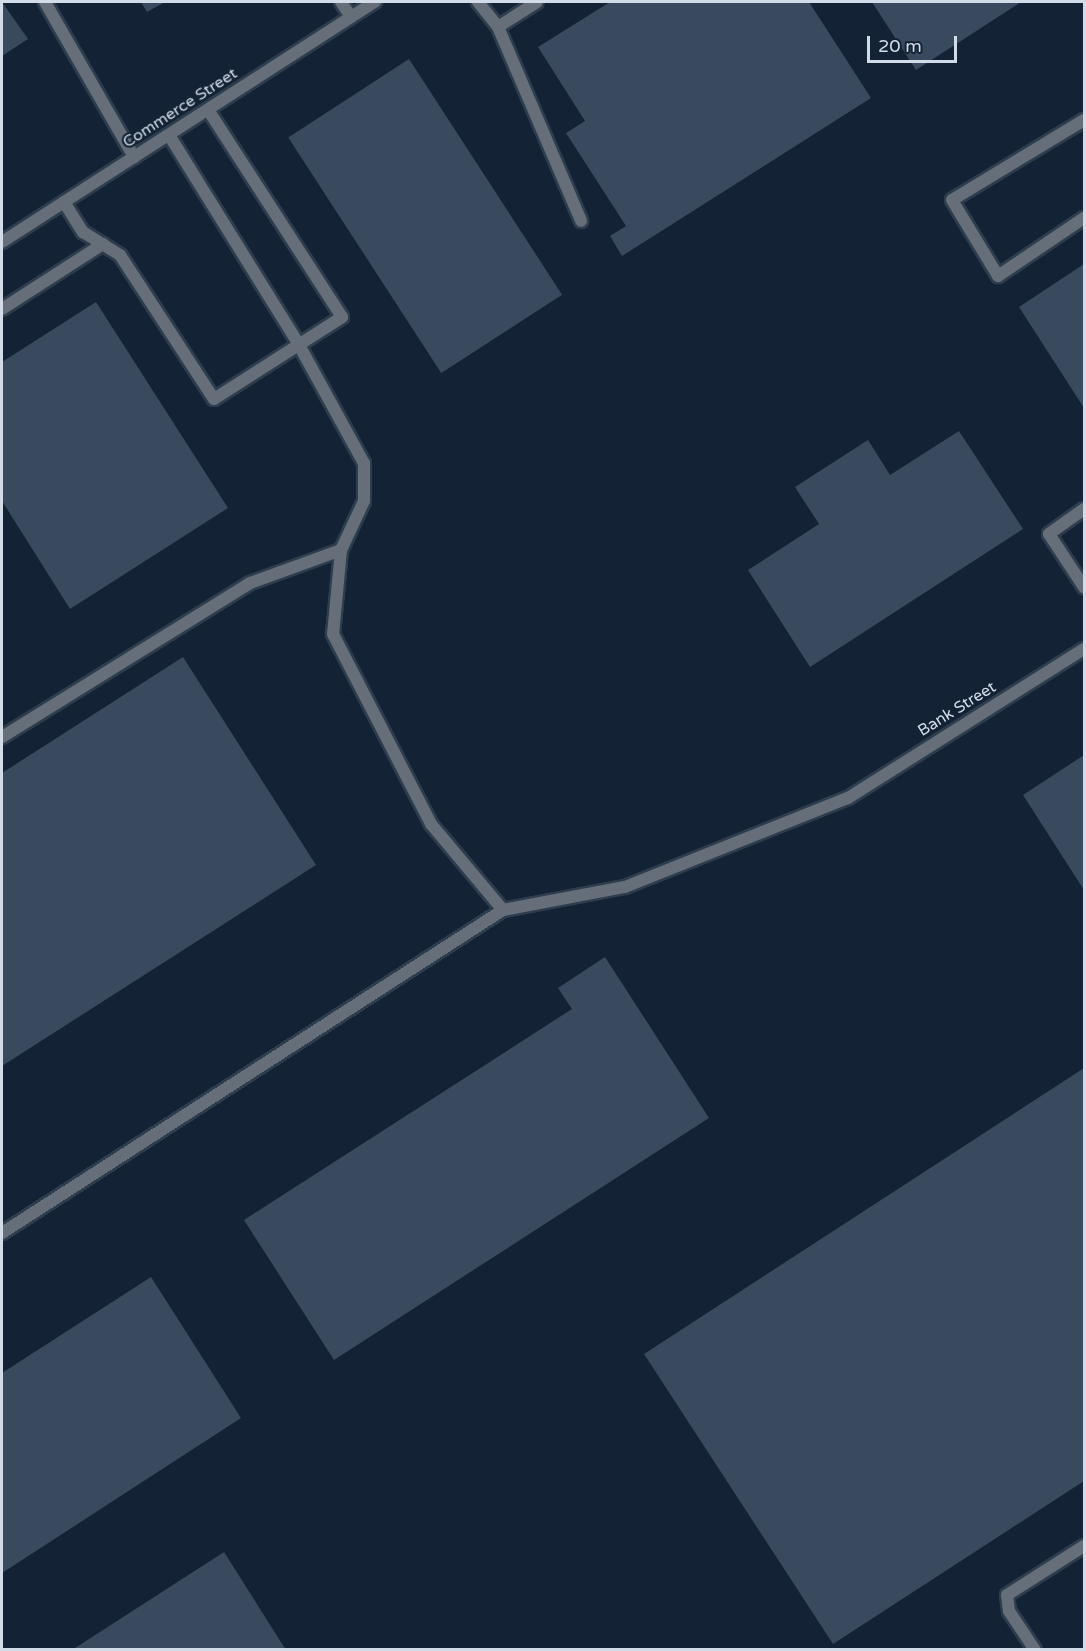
<!DOCTYPE html>
<style>
body{margin:0}
#map{position:relative;width:1086px;height:1651px;overflow:hidden;background:#132335;font-family:"Varela Round",sans-serif}
div>[style]{position:absolute}
.building>*{inset:0;background:#394a5f;transform-origin:0 0}
.roads{filter:drop-shadow(2px 0 #2e3d4e) drop-shadow(-2px 0 #2e3d4e) drop-shadow(0 2px #2e3d4e) drop-shadow(0 -2px #2e3d4e)}
.lane>*{height:12px;margin:-6px;padding:0 6px;transform-origin:6px;border-radius:6px;background:#666f79}
.street>*{height:12px;margin:-6px;padding:0 6px;transform-origin:6px;border-radius:6px;background:#666f79}
span{translate:-50% -50%;white-space:nowrap;text-align:center;line-height:1.15;-webkit-text-stroke:4.5px #132335;paint-order:stroke}
.street-label{font-size:16px;color:#d2dce9}
.frame{position:absolute;inset:0;border:3px solid #d2dce9;pointer-events:none}
.scale{position:absolute;left:867px;top:36px;width:90px;height:27px;box-sizing:border-box;border:3px solid #d2dce9;border-top:0;padding-left:8px;font-size:18px;line-height:21px;white-space:nowrap;color:#d2dce9;-webkit-text-stroke:4px #132335;paint-order:stroke}
</style>
<div id="map">
<div class="building">
<div style="clip-path:polygon(2px 2px,28px 39px,2px 56px)"></div>
<div style="clip-path:polygon(141px 2px,165px 2px,147px 12px)"></div>
<div style="clip-path:polygon(610px 2px,809px 2px,871px 98px,622px 256px,610px 236px,626px 226px,566px 133px,585px 121px,538px 47px)"></div>
<div style="clip-path:polygon(872px 2px,1021px 2px,916px 70px)"></div>
<div style="left:409px;top:59px;width:281px;height:144px;rotate:57deg"></div>
<div style="clip-path:polygon(1084px 264px,1084px 408px,1019px 307px)"></div>
<div style="clip-path:polygon(96px 302px,228px 508px,70px 609px,2px 501px,2px 362px)"></div>
<div style="clip-path:polygon(959px 431px,1023px 529px,810px 667px,748px 570px,819px 524px,795px 487px,868px 440px,890px 475px)"></div>
<div style="clip-path:polygon(183px 657px,316px 865px,2px 1066px,2px 773px)"></div>
<div style="clip-path:polygon(1084px 755px,1084px 890px,1023px 795px)"></div>
<div style="clip-path:polygon(605px 957px,709px 1118px,334px 1360px,244px 1220px,572px 1009px,558px 988px)"></div>
<div style="clip-path:polygon(1084px 1068px,1084px 1481px,833px 1644px,644px 1354px)"></div>
<div style="clip-path:polygon(151px 1277px,241px 1418px,2px 1573px,2px 1373px)"></div>
<div style="clip-path:polygon(224px 1552px,286px 1650px,72px 1650px)"></div>
</div>
<div class="roads">
<div class="lane">
<div style="left:45px;top:2px;width:179px;rotate:60.1deg"></div>
<div style="left:341px;top:2px;width:18px;rotate:56deg"></div>
<div style="left:478px;top:2px;width:32px;rotate:51deg"></div>
<div style="left:498px;top:27px;width:46px;rotate:-32.7deg"></div>
<div style="left:498px;top:27px;width:211px;rotate:66.8deg"></div>
<div style="left:1084px;top:120px;width:154px;rotate:148.8deg"></div>
<div style="left:952px;top:200px;width:89px;rotate:58.8deg"></div>
<div style="left:998px;top:276px;width:104px;rotate:-34deg"></div>
<div style="left:169px;top:135px;width:247px;rotate:58.2deg"></div>
<div style="left:299px;top:345px;width:135px;rotate:61.2deg"></div>
<div style="left:364px;top:463px;width:38px;rotate:90deg"></div>
<div style="left:364px;top:501px;width:54px;rotate:115.1deg"></div>
<div style="left:341px;top:550px;width:84px;rotate:95.4deg"></div>
<div style="left:333px;top:634px;width:214px;rotate:62.7deg"></div>
<div style="left:431px;top:824px;width:112px;rotate:50.1deg"></div>
<div style="left:503px;top:910px;width:124px;rotate:-10.7deg"></div>
<div style="left:625px;top:887px;width:240px;rotate:-21.8deg"></div>
<div style="left:64px;top:202px;width:36px;rotate:58deg"></div>
<div style="left:83px;top:232px;width:44px;rotate:31.9deg"></div>
<div style="left:120px;top:255px;width:172px;rotate:56.9deg"></div>
<div style="left:214px;top:399px;width:152px;rotate:-32.6deg"></div>
<div style="left:342px;top:317px;width:247px;rotate:-122.9deg"></div>
<div style="left:2px;top:309px;width:120px;rotate:-32.8deg"></div>
<div style="left:1084px;top:509px;width:43px;rotate:144.5deg"></div>
<div style="left:1049px;top:534px;width:64px;rotate:56.6deg"></div>
<div style="left:2px;top:737px;width:292px;rotate:-31.8deg"></div>
<div style="left:250px;top:583px;width:97px;rotate:-19.9deg"></div>
<div style="left:2px;top:1233px;width:596px;rotate:-32.81deg"></div>
<div style="left:1035px;top:1650px;width:47px;rotate:-123.7deg"></div>
<div style="left:1009px;top:1611px;width:16px;rotate:-97deg"></div>
<div style="left:1007px;top:1595px;width:91px;rotate:-32.5deg"></div>
</div>
<div class="street">
<div style="left:2px;top:242px;width:444px;rotate:-32.8deg"></div>
<div style="left:848px;top:798px;width:279px;rotate:-32.3deg"></div>
</div>
</div>
<div class="street-label">
<span style="left:180px;top:108px;rotate:-33deg">Commerce Street</span>
<span style="left:957px;top:709px;rotate:-32deg">Bank Street</span>
</div>
<div class="frame"></div>
<div class="scale">20 m</div>
</div>
